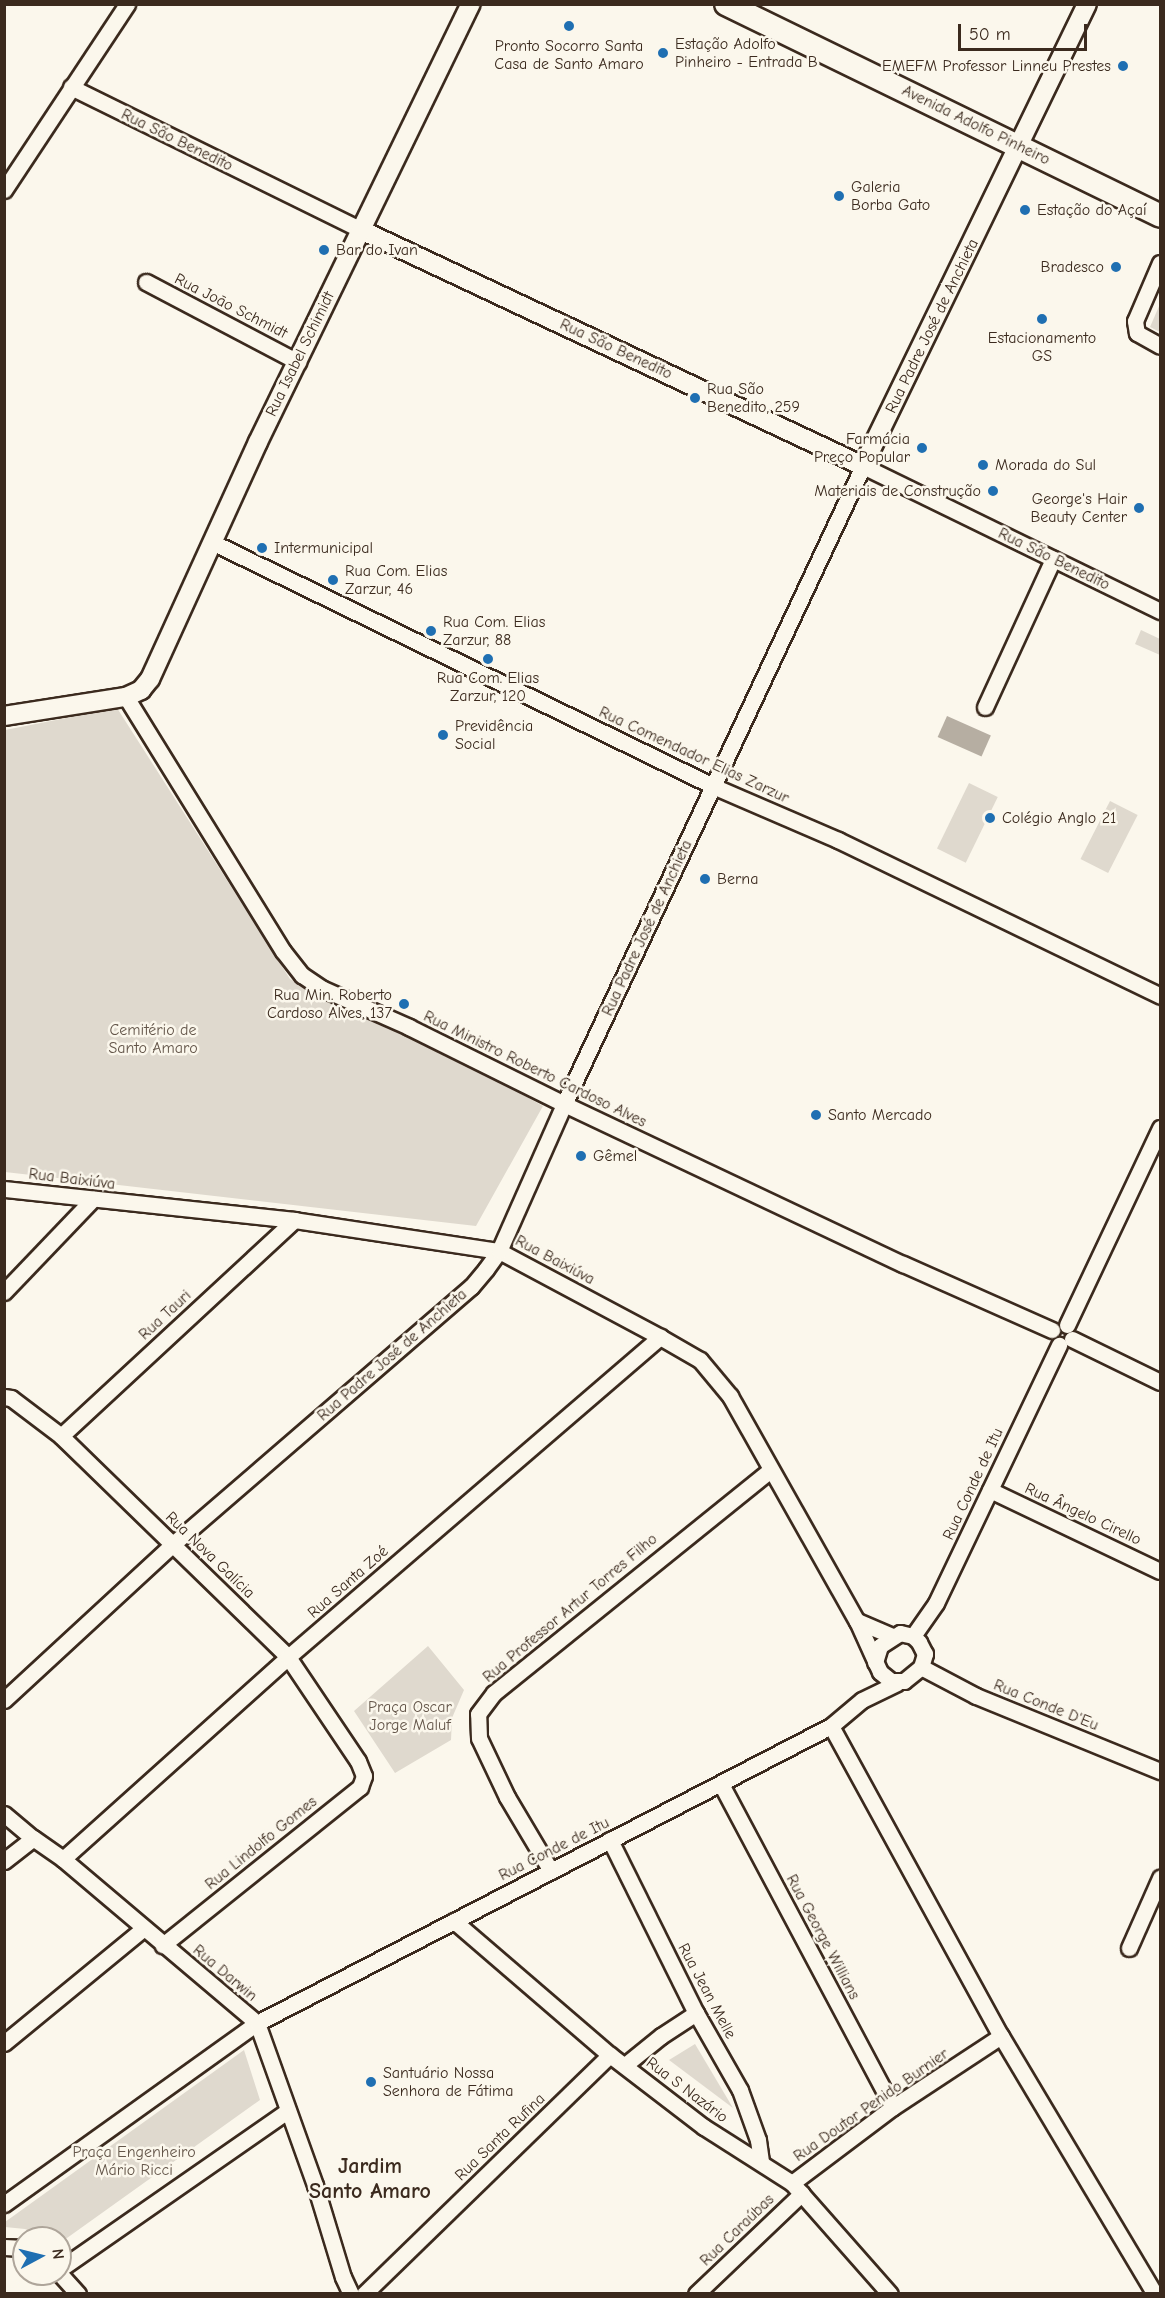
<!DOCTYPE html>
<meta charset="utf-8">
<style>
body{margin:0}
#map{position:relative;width:1165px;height:2298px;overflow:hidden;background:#fbf7ec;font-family:"Comic Neue",sans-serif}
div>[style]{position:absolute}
.green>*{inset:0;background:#dfd9ce;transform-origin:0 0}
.water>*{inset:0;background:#b6aea2;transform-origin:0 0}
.roads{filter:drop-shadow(2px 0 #3b2a1e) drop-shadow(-2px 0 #3b2a1e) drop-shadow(0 2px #3b2a1e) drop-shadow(0 -2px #3b2a1e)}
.minor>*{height:15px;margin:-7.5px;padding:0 7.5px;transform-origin:7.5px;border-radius:7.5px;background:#fbf7ec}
.tertiary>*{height:18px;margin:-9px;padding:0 9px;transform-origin:9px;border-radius:9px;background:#fbf7ec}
.primary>*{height:22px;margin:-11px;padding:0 11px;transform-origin:11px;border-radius:11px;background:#fbf7ec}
.dots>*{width:16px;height:16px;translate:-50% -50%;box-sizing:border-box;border:3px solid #fbf7ec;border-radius:50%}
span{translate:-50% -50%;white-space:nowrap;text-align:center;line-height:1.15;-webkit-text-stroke:5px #fbf7ec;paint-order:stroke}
.poi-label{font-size:16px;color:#3b2a1e}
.left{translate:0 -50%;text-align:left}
.right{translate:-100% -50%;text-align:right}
.street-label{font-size:16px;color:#3b2a1e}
.park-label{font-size:16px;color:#64564a}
.district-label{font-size:22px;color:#3b2a1e;font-weight:700}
.frame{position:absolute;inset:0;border:6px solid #3b2a1e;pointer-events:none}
.north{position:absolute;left:12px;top:2226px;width:60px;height:60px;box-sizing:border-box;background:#fbf7ec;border:2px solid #aea59a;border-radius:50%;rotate:83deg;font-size:16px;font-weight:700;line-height:24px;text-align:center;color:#3b2a1e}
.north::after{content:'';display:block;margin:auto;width:21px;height:27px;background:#1f6fb2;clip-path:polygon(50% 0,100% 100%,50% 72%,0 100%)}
.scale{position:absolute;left:958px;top:24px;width:129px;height:27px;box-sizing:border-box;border:3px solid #3b2a1e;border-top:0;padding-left:8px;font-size:18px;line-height:21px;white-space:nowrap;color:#3b2a1e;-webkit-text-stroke:4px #fbf7ec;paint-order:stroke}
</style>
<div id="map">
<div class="green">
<div style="clip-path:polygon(1160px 304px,1160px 332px,1150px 327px)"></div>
<div style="clip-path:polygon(1141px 630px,1160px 639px,1160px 655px,1135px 644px)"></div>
<div style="clip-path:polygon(117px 708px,290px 979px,417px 1037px,543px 1106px,476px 1226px,5px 1172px,5px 730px)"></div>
<div style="left:969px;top:783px;width:32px;height:73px;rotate:26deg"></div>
<div style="left:1110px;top:801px;width:31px;height:65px;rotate:27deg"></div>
<div style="clip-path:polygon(428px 1646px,464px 1690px,452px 1718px,451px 1740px,395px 1773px,354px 1711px)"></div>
<div style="clip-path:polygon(695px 2044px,733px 2108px,669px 2060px)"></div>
<div style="clip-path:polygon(244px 2050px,260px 2100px,60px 2243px,60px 2238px,47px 2238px,25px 2229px,5px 2227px,5px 2222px)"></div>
</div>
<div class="water">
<div style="left:947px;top:716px;width:48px;height:23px;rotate:24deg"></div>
</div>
<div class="roads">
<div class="minor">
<div style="left:71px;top:87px;width:323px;rotate:26.2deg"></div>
<div style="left:4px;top:190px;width:223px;rotate:-56.5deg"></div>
<div style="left:1160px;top:263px;width:63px;rotate:113.3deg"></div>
<div style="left:1135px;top:321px;width:12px;rotate:81deg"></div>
<div style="left:1137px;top:333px;width:26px;rotate:29deg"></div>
<div style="left:146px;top:282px;width:172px;rotate:27.8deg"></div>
<div style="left:214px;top:543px;width:555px;rotate:25.96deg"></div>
<div style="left:713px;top:786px;width:136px;rotate:23.4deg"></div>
<div style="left:838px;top:840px;width:358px;rotate:25.8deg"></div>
<div style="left:126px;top:697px;width:299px;rotate:58.3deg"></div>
<div style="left:283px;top:951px;width:31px;rotate:52deg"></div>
<div style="left:302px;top:975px;width:25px;rotate:34deg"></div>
<div style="left:323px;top:989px;width:94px;rotate:23.8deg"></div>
<div style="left:409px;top:1027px;width:173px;rotate:26.4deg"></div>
<div style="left:564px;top:1104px;width:375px;rotate:25.3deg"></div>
<div style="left:903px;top:1264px;width:163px;rotate:23.9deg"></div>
<div style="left:985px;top:707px;width:163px;rotate:-65.3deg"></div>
<div style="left:4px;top:1189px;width:292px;rotate:6.1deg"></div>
<div style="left:294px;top:1220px;width:207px;rotate:8.6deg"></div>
<div style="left:499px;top:1251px;width:183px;rotate:28.1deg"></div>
<div style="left:660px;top:1337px;width:46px;rotate:29.9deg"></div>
<div style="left:700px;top:1360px;width:47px;rotate:50.2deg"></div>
<div style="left:730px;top:1396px;width:258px;rotate:60.6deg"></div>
<div style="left:857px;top:1621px;width:56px;rotate:65.7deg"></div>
<div style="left:880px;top:1672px;width:14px;rotate:39deg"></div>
<div style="left:891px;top:1681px;width:13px"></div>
<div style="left:904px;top:1681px;width:22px;rotate:-39deg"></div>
<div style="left:921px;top:1667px;width:14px;rotate:-73deg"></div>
<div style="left:925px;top:1654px;width:13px;rotate:-117deg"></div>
<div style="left:919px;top:1642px;width:8px;rotate:-135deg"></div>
<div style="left:913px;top:1636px;width:13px;rotate:-167deg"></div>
<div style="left:900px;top:1633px;width:24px;rotate:147deg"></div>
<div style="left:880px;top:1646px;width:17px;rotate:107deg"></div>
<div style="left:4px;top:1292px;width:129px;rotate:-46.3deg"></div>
<div style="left:1067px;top:1325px;width:218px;rotate:-64.7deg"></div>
<div style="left:1072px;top:1339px;width:98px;rotate:26deg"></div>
<div style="left:4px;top:1397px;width:7px;rotate:8deg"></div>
<div style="left:11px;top:1398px;width:63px;rotate:37.2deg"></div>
<div style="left:61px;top:1436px;width:317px;rotate:44.2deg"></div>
<div style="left:288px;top:1657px;width:125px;rotate:56.1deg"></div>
<div style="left:358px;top:1761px;width:16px;rotate:68deg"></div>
<div style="left:364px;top:1776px;width:12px;rotate:110deg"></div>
<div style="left:360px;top:1787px;width:253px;rotate:141.3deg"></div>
<div style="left:61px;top:1436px;width:318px;rotate:-42.8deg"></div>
<div style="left:990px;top:1490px;width:188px;rotate:25.5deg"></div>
<div style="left:857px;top:1621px;width:38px;rotate:23deg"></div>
<div style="left:913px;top:1636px;width:40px;rotate:-55.1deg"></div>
<div style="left:936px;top:1603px;width:286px;rotate:-64.5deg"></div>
<div style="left:921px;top:1667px;width:62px;rotate:27.8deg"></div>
<div style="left:976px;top:1696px;width:199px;rotate:22.2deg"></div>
<div style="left:4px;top:1700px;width:230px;rotate:-42.7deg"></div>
<div style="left:173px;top:1544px;width:394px;rotate:-40.8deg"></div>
<div style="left:471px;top:1287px;width:23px;rotate:-50deg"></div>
<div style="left:486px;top:1269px;width:22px;rotate:-54deg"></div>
<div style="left:499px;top:1251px;width:161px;rotate:-66.1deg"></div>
<div style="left:564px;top:1104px;width:705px;rotate:-64.89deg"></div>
<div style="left:863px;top:466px;width:331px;rotate:26deg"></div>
<div style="left:831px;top:1726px;width:354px;rotate:61.3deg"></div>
<div style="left:1001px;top:2036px;width:300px;rotate:59.2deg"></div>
<div style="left:721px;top:1784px;width:366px;rotate:62deg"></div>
<div style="left:4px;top:1814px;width:38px;rotate:40deg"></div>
<div style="left:33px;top:1838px;width:37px;rotate:35deg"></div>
<div style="left:63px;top:1859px;width:254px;rotate:40.2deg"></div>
<div style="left:257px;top:2023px;width:172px;rotate:70.3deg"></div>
<div style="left:315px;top:2185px;width:96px;rotate:73.1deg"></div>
<div style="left:343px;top:2277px;width:19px;rotate:65deg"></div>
<div style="left:610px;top:1840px;width:193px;rotate:63.6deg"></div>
<div style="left:696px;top:2013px;width:89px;rotate:60.3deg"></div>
<div style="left:740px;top:2090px;width:53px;rotate:70.2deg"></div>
<div style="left:758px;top:2140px;width:21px;rotate:82deg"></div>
<div style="left:63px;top:1859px;width:302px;rotate:-41.9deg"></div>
<div style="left:288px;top:1657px;width:491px;rotate:-40.7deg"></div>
<div style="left:4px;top:1861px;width:37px;rotate:-38deg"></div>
<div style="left:551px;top:1871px;width:86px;rotate:-120.7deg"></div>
<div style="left:507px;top:1797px;width:65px;rotate:-115.4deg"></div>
<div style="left:479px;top:1738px;width:24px;rotate:-92deg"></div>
<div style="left:478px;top:1714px;width:26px;rotate:-53deg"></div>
<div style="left:494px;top:1693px;width:355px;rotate:-38.9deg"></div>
<div style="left:454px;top:1921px;width:206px;rotate:40.7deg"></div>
<div style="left:610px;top:2055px;width:118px;rotate:37.5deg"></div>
<div style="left:704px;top:2127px;width:104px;rotate:32.5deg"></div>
<div style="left:792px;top:2183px;width:148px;rotate:48.6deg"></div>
<div style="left:1129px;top:1948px;width:77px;rotate:-66.1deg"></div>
<div style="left:4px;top:2043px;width:180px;rotate:-39.4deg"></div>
<div style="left:625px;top:2065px;width:46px;rotate:-38.9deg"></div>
<div style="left:661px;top:2036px;width:42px;rotate:-33.3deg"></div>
<div style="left:792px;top:2183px;width:126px;rotate:-37deg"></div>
<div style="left:893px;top:2107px;width:129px;rotate:-33.3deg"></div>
<div style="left:4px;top:2204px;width:311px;rotate:-35.6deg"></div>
<div style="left:257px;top:2023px;width:646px;rotate:-27.36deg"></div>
<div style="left:831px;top:1726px;width:40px;rotate:-40deg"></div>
<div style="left:862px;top:1700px;width:39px;rotate:-26deg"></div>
<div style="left:4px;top:2247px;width:20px;rotate:3deg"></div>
<div style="left:60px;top:2269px;width:277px;rotate:-34.8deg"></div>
<div style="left:60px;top:2274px;width:27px;rotate:48deg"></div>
<div style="left:364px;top:2294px;width:343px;rotate:-44.2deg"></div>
<div style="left:696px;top:2294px;width:146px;rotate:-43.6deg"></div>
</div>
<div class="tertiary">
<div style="left:361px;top:230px;width:555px;rotate:25.18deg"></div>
<div style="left:863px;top:466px;width:513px;rotate:-64.13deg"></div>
<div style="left:4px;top:716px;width:123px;rotate:-8.9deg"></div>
<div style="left:126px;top:697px;width:17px;rotate:-25deg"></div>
<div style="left:141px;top:690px;width:14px;rotate:-51deg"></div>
<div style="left:150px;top:679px;width:260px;rotate:-65.5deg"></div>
<div style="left:258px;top:442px;width:487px;rotate:-64.1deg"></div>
</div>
<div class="primary">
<div style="left:726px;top:4px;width:483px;rotate:26deg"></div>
</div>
</div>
<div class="dots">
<div style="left:569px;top:26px;background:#1f6fb2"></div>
<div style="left:663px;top:53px;background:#1f6fb2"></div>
<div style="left:1123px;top:66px;background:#1f6fb2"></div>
<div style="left:839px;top:196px;background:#1f6fb2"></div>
<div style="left:1025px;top:210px;background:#1f6fb2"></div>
<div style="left:324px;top:250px;background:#1f6fb2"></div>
<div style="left:1116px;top:267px;background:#1f6fb2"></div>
<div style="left:1042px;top:319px;background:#1f6fb2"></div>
<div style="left:695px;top:398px;background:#1f6fb2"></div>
<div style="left:922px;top:448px;background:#1f6fb2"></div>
<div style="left:983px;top:465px;background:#1f6fb2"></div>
<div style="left:993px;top:491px;background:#1f6fb2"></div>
<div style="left:1139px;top:508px;background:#1f6fb2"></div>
<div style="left:262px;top:548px;background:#1f6fb2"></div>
<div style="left:333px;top:580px;background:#1f6fb2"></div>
<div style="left:431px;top:631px;background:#1f6fb2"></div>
<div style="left:488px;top:659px;background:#1f6fb2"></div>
<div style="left:443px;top:735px;background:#1f6fb2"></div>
<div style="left:990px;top:818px;background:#1f6fb2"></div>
<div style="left:705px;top:879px;background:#1f6fb2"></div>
<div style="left:404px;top:1004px;background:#1f6fb2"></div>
<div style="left:816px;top:1115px;background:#1f6fb2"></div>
<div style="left:581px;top:1156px;background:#1f6fb2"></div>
<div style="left:371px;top:2082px;background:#1f6fb2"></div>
</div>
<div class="poi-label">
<span class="left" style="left:675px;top:53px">Estação Adolfo<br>Pinheiro - Entrada B</span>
<span style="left:569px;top:55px">Pronto Socorro Santa<br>Casa de Santo Amaro</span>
<span class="right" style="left:1111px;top:66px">EMEFM Professor Linneu Prestes</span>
<span class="left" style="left:851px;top:196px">Galeria<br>Borba Gato</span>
<span class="left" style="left:1037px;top:210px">Estação do Açaí</span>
<span class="left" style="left:336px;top:250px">Bar do Ivan</span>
<span class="right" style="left:1104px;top:267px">Bradesco</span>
<span style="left:1042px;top:347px">Estacionamento<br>GS</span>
<span class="left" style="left:707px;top:398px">Rua São<br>Benedito, 259</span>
<span class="right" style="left:910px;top:448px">Farmácia<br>Preço Popular</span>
<span class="left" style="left:995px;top:465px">Morada do Sul</span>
<span class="right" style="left:981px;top:491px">Materiais de Construção</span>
<span class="right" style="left:1127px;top:508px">George's Hair<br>Beauty Center</span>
<span class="left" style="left:274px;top:548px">Intermunicipal</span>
<span class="left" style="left:345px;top:580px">Rua Com. Elias<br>Zarzur, 46</span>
<span class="left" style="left:443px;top:631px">Rua Com. Elias<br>Zarzur, 88</span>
<span style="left:488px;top:687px">Rua Com. Elias<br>Zarzur, 120</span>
<span class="left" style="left:455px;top:735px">Previdência<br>Social</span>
<span class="left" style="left:1002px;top:818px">Colégio Anglo 21</span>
<span class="left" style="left:717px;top:879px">Berna</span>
<span class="right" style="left:392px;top:1004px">Rua Min. Roberto<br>Cardoso Alves, 137</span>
<span class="left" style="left:828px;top:1115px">Santo Mercado</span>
<span class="left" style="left:593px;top:1156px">Gêmel</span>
<span class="left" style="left:383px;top:2082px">Santuário Nossa<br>Senhora de Fátima</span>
</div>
<div class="street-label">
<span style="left:976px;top:125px;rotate:26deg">Avenida Adolfo Pinheiro</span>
<span style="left:177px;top:140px;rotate:26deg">Rua São Benedito</span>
<span style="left:231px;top:306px;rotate:27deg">Rua Joāo Schmidt</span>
<span style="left:932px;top:326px;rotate:-64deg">Rua Padre José de Anchieta</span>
<span style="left:616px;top:349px;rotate:25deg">Rua São Benedito</span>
<span style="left:300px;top:354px;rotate:-64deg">Rua Isabel Schimidt</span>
<span style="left:1054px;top:559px;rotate:26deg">Rua São Benedito</span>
<span style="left:694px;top:755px;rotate:25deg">Rua Comendador Elias Zarzur</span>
<span style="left:647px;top:928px;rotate:-65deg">Rua Padre José de Anchieta</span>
<span style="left:535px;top:1069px;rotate:26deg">Rua Ministro Roberto Cardoso Alves</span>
<span style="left:72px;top:1179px;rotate:7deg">Rua Baixiúva</span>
<span style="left:555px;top:1260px;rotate:28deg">Rua Baixiúva</span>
<span style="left:165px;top:1315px;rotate:-43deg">Rua Tauri</span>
<span style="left:392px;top:1355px;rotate:-41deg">Rua Padre José de Anchieta</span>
<span style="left:973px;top:1484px;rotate:-65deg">Rua Conde de Itu</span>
<span style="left:1083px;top:1514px;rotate:25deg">Rua Ângelo Cirello</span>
<span style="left:210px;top:1555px;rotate:44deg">Rua Nova Galícia</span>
<span style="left:348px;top:1582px;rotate:-41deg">Rua Santa Zoé</span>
<span style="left:570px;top:1608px;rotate:-40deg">Rua Professor Artur Torres Filho</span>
<span style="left:1046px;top:1705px;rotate:22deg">Rua Conde D'Eu</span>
<span style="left:261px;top:1843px;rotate:-39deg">Rua Lindolfo Gomes</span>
<span style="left:554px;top:1849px;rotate:-27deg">Rua Conde de Itu</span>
<span style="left:823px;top:1937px;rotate:62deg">Rua George Willians</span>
<span style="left:225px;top:1973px;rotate:40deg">Rua Darwin</span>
<span style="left:707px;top:1991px;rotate:62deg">Rua Jean Melle</span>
<span style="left:687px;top:2090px;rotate:37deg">Rua S Nazário</span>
<span style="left:871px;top:2105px;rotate:-35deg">Rua Doutor Penido Burnier</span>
<span style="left:500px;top:2137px;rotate:-44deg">Rua Santa Rufina</span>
<span style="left:737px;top:2230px;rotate:-44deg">Rua Caraúbas</span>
</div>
<div class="park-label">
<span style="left:153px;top:1039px">Cemitério de<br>Santo Amaro</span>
<span style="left:410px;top:1716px">Praça Oscar<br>Jorge Maluf</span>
<span style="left:134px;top:2161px">Praça Engenheiro<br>Mário Ricci</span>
</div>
<div class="district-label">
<span style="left:370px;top:2179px">Jardim<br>Santo Amaro</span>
</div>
<div class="frame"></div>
<div class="north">N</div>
<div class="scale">50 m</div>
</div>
